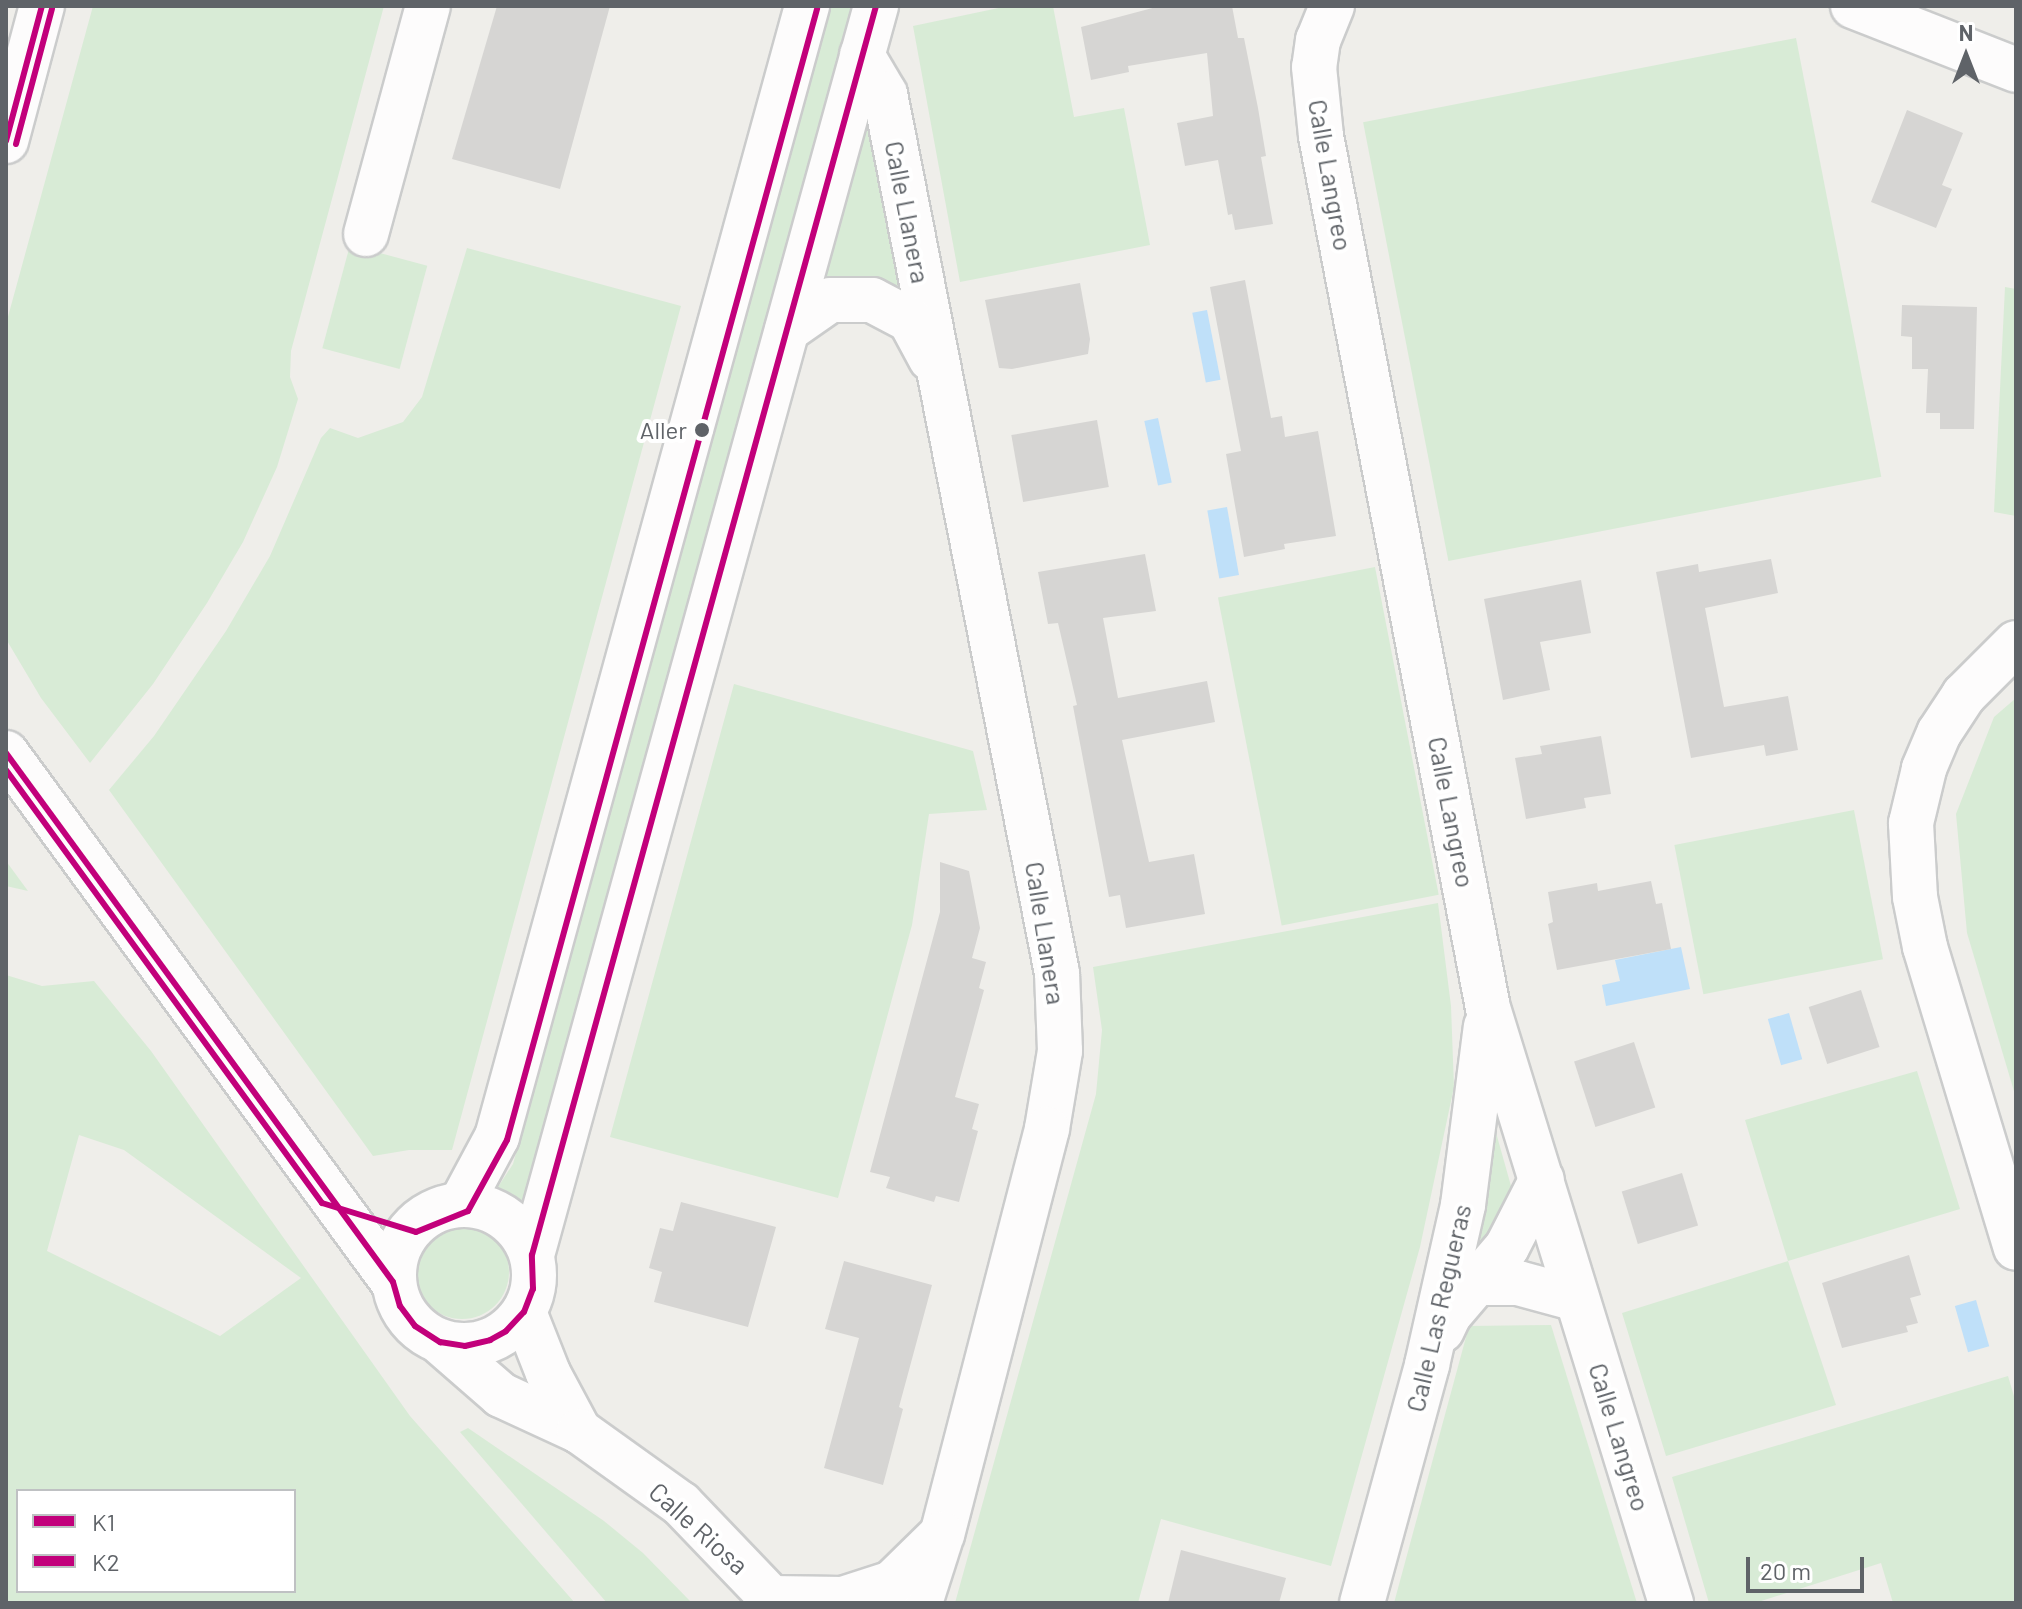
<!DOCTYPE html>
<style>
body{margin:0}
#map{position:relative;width:2022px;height:1609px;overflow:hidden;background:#efeeea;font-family:Barlow,sans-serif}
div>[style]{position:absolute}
.green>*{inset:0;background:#d8ebd6;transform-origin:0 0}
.round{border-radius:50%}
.water>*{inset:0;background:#bfe0f9;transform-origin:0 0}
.building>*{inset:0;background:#d6d5d3;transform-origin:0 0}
.roads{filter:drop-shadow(2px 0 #cbcccc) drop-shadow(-2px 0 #cbcccc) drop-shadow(0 2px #cbcccc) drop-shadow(0 -2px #cbcccc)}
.minor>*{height:44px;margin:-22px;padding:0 22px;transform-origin:22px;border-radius:22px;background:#fdfcfc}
.minor>.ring{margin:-22px;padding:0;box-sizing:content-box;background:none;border:44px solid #fdfcfc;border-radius:50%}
.bus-1>*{height:6px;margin:-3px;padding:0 3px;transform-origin:3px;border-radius:3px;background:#c2007b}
.bus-2>*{height:6px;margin:-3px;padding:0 3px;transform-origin:3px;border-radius:3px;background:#c2007b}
.dots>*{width:22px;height:22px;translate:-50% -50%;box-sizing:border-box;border:4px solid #fff;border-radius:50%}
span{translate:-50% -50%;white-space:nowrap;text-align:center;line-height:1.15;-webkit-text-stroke:8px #fff;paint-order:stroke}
.bus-label{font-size:24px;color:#5f6368}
.right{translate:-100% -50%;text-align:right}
.street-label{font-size:26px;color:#5f6368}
.frame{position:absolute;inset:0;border:8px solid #5f6368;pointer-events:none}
.legend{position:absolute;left:16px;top:1489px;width:280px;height:104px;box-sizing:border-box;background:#fff;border:2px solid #bfc1c3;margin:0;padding:10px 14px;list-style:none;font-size:24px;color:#5f6368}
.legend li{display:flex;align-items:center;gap:16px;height:40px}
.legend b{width:40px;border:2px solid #bfc1c3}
.north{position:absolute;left:1926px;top:16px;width:80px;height:80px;-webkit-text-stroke:6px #fff;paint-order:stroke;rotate:0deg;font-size:22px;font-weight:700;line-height:32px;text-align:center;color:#5f6368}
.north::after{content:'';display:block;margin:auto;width:28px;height:36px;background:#5f6368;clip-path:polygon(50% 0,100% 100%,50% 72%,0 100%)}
.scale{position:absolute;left:1746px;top:1557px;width:118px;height:36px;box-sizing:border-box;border:4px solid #5f6368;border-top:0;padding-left:10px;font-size:24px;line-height:28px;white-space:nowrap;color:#5f6368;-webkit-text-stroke:6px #fff;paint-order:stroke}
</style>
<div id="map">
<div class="green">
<div style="clip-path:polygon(93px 6px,384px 6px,291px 351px,290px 377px,298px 399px,277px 467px,243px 542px,207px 603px,153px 684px,90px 763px,41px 698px,6px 639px,6px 324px)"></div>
<div style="clip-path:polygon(828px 6px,855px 6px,526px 1209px,496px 1190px,513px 1164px)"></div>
<div style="clip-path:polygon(1008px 6px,1053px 6px,1074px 117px,1124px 108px,1150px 245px,960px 282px,913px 26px)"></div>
<div style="left:1796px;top:38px;width:447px;height:441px;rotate:79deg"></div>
<div style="clip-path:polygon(870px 106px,913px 306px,824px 284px)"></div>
<div style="left:350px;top:245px;width:80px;height:107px;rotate:15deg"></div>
<div style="clip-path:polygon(467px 248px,681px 306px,452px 1150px,409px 1150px,373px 1156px,109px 790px,154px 736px,226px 631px,270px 556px,321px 438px,330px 428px,358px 438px,403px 422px,422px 397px)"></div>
<div style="clip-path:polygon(2005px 287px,2016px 289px,2016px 516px,1994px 512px)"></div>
<div style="left:1375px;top:567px;width:334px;height:160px;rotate:79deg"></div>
<div style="clip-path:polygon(734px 684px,973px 751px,987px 810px,929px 814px,912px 925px,838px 1198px,610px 1137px)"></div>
<div style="clip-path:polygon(2016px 698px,2016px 1098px,1967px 933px,1956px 814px,1994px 717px)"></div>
<div style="left:1854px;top:810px;width:152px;height:183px;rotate:79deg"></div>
<div style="clip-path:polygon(6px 861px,28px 891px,6px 886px)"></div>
<div style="clip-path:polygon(1438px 903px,1451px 1006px,1454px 1087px,1420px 1247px,1331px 1566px,1161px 1519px,1138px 1603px,955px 1603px,1096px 1094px,1102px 1030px,1093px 967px)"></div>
<div style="clip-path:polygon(evenodd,6px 975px,42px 986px,94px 981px,151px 1051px,410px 1416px,575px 1603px,6px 1603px,6px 975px,79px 1135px,124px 1150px,301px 1278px,220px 1336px,47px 1251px,79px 1135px,6px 975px,18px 1491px,294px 1491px,294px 1591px,18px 1591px,18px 1491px)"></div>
<div style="clip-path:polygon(1917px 1071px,1960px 1209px,1788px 1261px,1836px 1405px,1666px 1456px,1622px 1313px,1788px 1261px,1745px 1120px)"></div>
<div style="clip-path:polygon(1493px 1122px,1513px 1193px,1486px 1250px,1465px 1253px)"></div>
<div class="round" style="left:415px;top:1225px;width:94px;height:94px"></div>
<div style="clip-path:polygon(1551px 1325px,1637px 1603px,1394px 1603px,1469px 1326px)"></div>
<div style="clip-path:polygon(2008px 1376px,2016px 1403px,2016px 1603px,1893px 1603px,1881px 1563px,1755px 1603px,1709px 1603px,1672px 1477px)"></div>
<div style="clip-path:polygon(468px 1428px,604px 1521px,643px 1553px,692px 1603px,607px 1603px,460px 1432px)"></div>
</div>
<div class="water">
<div style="left:1207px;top:310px;width:71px;height:15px;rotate:79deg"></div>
<div style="left:1158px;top:418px;width:66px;height:14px;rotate:78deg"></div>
<div style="left:1227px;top:507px;width:69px;height:20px;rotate:80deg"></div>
<div style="clip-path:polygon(1681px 947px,1690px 989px,1606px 1006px,1602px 985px,1620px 981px,1615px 960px)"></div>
<div style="left:1789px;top:1013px;width:48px;height:22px;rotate:74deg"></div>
<div style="left:1976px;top:1300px;width:48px;height:22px;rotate:74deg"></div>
</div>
<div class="building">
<div style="clip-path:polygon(497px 6px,610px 6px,560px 189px,452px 159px)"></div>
<div style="clip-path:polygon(1160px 6px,1232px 6px,1238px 38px,1244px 38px,1258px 108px,1266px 156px,1261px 157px,1273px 224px,1235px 230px,1232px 214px,1228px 215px,1218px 160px,1185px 166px,1177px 123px,1213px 116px,1207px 53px,1128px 66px,1129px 72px,1091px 80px,1081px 27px)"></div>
<div style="clip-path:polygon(1907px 110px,1963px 133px,1942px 185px,1952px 189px,1936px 228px,1871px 202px)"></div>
<div style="clip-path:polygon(1245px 280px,1271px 418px,1282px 416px,1285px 437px,1318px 431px,1336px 536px,1284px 544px,1285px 549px,1244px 557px,1226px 454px,1241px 451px,1210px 287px)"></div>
<div style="clip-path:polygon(1080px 283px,1090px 339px,1088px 354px,1012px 369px,999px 368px,985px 300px)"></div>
<div style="clip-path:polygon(1902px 305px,1977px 307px,1974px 429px,1940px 429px,1940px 413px,1926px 413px,1928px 369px,1912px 369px,1912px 337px,1901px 336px)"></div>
<div style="left:1097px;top:420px;width:68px;height:87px;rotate:80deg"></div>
<div style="clip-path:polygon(1145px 554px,1156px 611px,1103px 618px,1118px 698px,1207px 681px,1215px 722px,1122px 740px,1149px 862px,1194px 854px,1205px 914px,1126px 928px,1120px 895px,1109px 897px,1073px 706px,1077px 705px,1058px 623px,1048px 624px,1038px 572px)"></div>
<div style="clip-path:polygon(1771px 559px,1778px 593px,1705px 608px,1724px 707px,1788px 696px,1798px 750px,1766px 756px,1764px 745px,1691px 758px,1656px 572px,1698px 564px,1699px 572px)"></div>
<div style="clip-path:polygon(1581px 580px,1591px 633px,1540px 642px,1550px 690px,1503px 700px,1484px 599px)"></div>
<div style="clip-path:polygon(1601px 736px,1611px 794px,1584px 798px,1586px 808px,1526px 819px,1515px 758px,1542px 754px,1540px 746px)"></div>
<div style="clip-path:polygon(940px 862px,969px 871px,980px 928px,972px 958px,986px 962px,979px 988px,984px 990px,955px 1097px,979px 1104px,972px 1129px,978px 1131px,959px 1202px,936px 1196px,934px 1202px,886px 1188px,890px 1177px,870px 1172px,940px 912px)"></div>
<div style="clip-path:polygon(1651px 881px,1656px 904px,1662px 903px,1671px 949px,1557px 970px,1548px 924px,1553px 922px,1548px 892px,1597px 883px,1598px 891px)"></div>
<div style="left:1861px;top:990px;width:60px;height:55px;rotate:72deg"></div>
<div style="left:1634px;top:1042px;width:69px;height:63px;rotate:72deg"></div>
<div style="left:1682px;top:1173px;width:55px;height:63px;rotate:73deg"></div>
<div style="clip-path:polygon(681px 1202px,776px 1227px,748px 1327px,654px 1302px,662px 1272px,649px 1268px,660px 1228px,673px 1231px)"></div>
<div style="clip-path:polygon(1909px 1255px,1921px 1295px,1910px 1298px,1918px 1323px,1906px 1326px,1908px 1332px,1842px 1348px,1822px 1283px)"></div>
<div style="clip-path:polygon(844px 1261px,932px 1285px,899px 1407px,903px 1409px,883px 1485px,824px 1468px,859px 1338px,825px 1329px)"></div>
<div style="clip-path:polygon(1181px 1550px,1286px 1578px,1279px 1603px,1168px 1603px)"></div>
</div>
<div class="roads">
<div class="minor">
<div style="left:1332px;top:6px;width:37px;rotate:112deg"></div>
<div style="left:1318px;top:40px;width:27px;rotate:98deg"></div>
<div style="left:1314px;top:67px;width:69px;rotate:84.2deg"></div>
<div style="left:1321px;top:136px;width:888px;rotate:79.16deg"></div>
<div style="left:1488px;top:1008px;width:623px;rotate:72.9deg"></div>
<div style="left:1853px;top:6px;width:175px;rotate:21.4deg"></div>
<div style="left:862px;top:55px;width:45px;rotate:59.5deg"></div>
<div style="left:885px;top:94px;width:896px;rotate:78.93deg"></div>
<div style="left:1057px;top:973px;width:78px;rotate:87.8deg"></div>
<div style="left:1060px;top:1051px;width:79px;rotate:99.5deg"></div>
<div style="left:1047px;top:1129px;width:418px;rotate:104.5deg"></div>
<div style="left:942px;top:1534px;width:72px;rotate:107.7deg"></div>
<div style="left:6px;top:141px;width:140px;rotate:-75.1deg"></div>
<div style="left:366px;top:234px;width:236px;rotate:-74.8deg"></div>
<div style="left:787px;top:330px;width:52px;rotate:-34.9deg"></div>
<div style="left:830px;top:300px;width:42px"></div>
<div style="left:872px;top:300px;width:43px;rotate:27.8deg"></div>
<div style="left:910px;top:320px;width:44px;rotate:61.7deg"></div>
<div style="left:2016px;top:643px;width:74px;rotate:135deg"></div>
<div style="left:1964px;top:695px;width:45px;rotate:123.3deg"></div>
<div style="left:1939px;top:733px;width:39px;rotate:113deg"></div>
<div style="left:1924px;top:769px;width:56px;rotate:103.5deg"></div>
<div style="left:1911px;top:823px;width:74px;rotate:86.9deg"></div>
<div style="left:1915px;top:897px;width:51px;rotate:78.7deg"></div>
<div style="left:1925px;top:947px;width:314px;rotate:73.2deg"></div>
<div style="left:6px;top:753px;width:655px;rotate:53.81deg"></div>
<div style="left:461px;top:1204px;width:76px;rotate:-61.8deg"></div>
<div style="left:497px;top:1137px;width:1173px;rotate:-74.67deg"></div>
<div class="ring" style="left:394px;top:1205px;width:96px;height:96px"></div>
<div style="left:532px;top:1255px;width:1296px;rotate:-74.6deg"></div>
<div style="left:1475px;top:1283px;width:43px"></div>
<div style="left:1518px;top:1283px;width:61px;rotate:15.2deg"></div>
<div style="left:524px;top:1312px;width:66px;rotate:68.5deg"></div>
<div style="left:548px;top:1373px;width:66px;rotate:61.9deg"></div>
<div style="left:1442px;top:1330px;width:17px;rotate:-65deg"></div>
<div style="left:1449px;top:1315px;width:89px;rotate:-49.5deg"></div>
<div style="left:1507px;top:1247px;width:76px;rotate:-62.8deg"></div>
<div style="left:440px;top:1342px;width:81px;rotate:41deg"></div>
<div style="left:501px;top:1395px;width:86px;rotate:24.8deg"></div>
<div style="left:579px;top:1431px;width:125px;rotate:35.6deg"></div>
<div style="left:681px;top:1504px;width:137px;rotate:46.2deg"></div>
<div style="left:772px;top:1598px;width:71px;rotate:0.8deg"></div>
<div style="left:843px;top:1599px;width:52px;rotate:-18.1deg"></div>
<div style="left:892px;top:1583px;width:64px;rotate:-44.4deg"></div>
<div style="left:1362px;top:1603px;width:247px;rotate:-74.7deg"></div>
<div style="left:1427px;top:1365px;width:164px;rotate:-77.3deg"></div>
<div style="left:1463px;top:1205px;width:180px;rotate:-82.7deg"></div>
</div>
</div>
<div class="bus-1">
<div style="left:6px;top:141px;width:140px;rotate:-75.1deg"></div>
<div style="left:6px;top:753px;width:655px;rotate:53.81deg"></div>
<div style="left:393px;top:1282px;width:25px;rotate:74deg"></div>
<div style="left:400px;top:1306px;width:25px;rotate:53deg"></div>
<div style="left:415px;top:1326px;width:30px;rotate:33deg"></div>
<div style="left:440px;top:1342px;width:25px;rotate:9deg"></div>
<div style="left:465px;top:1346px;width:26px;rotate:-13deg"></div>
<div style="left:490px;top:1340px;width:18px;rotate:-29deg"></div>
<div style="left:506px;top:1331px;width:26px;rotate:-47deg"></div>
<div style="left:524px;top:1312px;width:25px;rotate:-69deg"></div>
<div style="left:533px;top:1289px;width:34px;rotate:-92deg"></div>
<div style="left:532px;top:1255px;width:1296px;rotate:-74.6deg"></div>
</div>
<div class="bus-2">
<div style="left:16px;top:144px;width:140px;rotate:-75.1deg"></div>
<div style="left:6px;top:770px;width:536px;rotate:53.88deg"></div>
<div style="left:322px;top:1203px;width:98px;rotate:17.1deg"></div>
<div style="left:416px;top:1232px;width:56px;rotate:-22deg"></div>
<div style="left:468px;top:1211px;width:81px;rotate:-61.2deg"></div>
<div style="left:507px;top:1140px;width:1173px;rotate:-74.67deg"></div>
</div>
<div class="dots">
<div style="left:702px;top:430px;background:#5f6368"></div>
</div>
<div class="bus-label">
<span class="right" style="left:687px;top:430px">Aller</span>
</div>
<div class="street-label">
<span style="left:1331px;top:175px;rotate:80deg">Calle Langreo</span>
<span style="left:908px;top:212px;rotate:79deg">Calle Llanera</span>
<span style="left:1452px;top:812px;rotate:79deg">Calle Langreo</span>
<span style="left:1046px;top:933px;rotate:81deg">Calle Llanera</span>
<span style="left:1438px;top:1308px;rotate:-77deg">Calle Las Regueras</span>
<span style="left:1620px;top:1437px;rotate:73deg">Calle Langreo</span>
<span style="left:699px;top:1528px;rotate:42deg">Calle Riosa</span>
</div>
<div class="frame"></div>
<ul class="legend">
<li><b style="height:10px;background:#c2007b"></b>K1</li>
<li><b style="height:10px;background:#c2007b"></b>K2</li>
</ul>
<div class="north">N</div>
<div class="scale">20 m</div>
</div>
